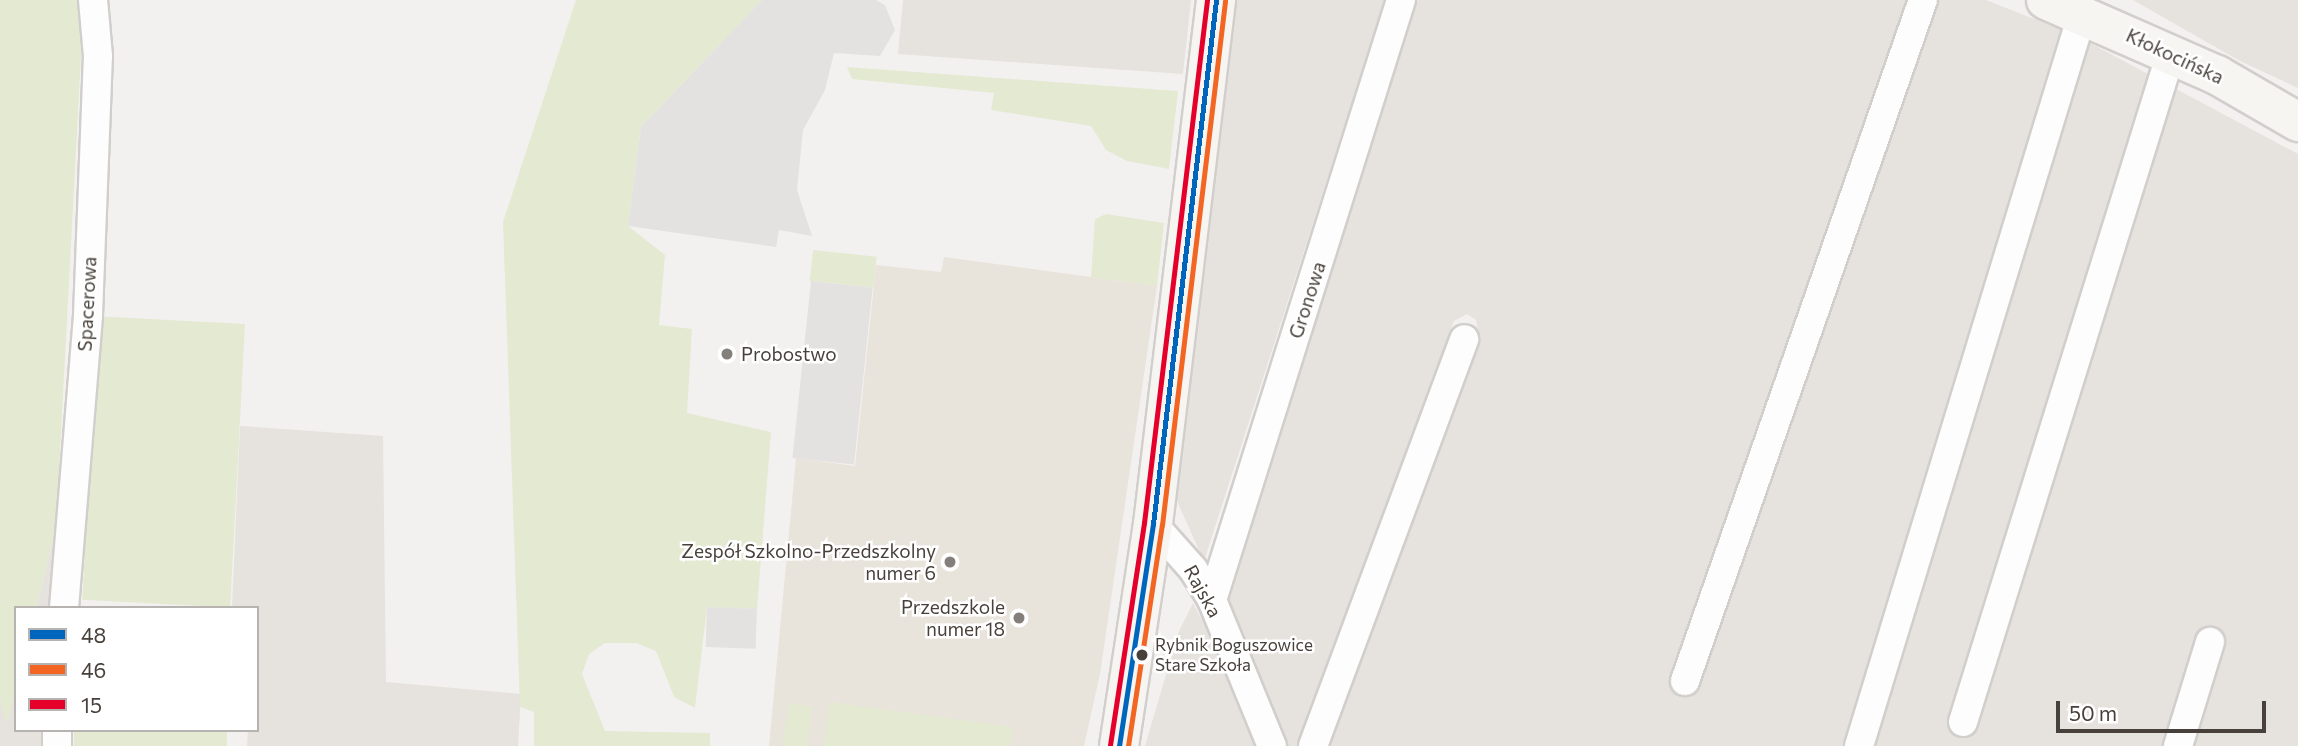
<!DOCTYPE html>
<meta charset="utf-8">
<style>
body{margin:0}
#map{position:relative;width:2298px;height:746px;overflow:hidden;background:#f3f1ef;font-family:Commissioner,sans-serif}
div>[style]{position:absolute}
.residential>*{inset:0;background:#e6e2dd}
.education>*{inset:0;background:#e8e3db}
.green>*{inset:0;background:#e4e9d2;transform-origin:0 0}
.parking>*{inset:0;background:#e4e2e0;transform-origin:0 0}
.roads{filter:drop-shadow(2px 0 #d1cecc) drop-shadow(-2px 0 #d1cecc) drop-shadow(0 2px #d1cecc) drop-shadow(0 -2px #d1cecc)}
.street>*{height:28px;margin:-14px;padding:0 14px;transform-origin:14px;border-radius:14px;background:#fdfdfd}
.secondary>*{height:38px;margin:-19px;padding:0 19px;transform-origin:19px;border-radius:19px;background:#f7f5f2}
.bus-1>*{height:5px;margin:-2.5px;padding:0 2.5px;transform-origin:2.5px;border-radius:2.5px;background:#0065bd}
.bus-2>*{height:5px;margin:-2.5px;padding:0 2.5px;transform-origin:2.5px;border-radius:2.5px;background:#f26522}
.bus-3>*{height:5px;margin:-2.5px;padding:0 2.5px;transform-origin:2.5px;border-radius:2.5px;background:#e4002b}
.dots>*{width:19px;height:19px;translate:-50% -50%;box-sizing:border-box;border:4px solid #fff;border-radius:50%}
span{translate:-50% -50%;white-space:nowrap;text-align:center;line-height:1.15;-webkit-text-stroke:5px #fff;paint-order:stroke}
.bus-label{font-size:17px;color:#48413b}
.left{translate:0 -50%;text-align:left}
.street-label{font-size:19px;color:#48413b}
.poi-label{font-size:19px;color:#48413b}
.right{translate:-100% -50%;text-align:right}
.legend{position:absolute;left:14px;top:606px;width:245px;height:126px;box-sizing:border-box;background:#fff;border:2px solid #b6b3b1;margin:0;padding:9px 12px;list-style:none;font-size:21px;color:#48413b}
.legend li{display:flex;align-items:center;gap:14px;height:35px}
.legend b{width:35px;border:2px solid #b6b3b1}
.scale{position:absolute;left:2056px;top:701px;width:210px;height:32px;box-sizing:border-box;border:4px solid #48413b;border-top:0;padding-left:9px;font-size:21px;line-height:24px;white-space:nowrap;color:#48413b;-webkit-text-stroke:5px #fff;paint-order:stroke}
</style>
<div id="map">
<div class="residential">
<div style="clip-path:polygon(903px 0,1191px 0,1183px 74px,898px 54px)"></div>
<div style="clip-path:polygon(1226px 0,1385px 0,1204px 561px,1168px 481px)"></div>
<div style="clip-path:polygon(1412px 0,1986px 0,2075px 35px,2298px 154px,2298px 746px,1326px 746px,1478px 330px,1476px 320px,1467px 314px,1454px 321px,1299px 746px,1281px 746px,1220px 596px)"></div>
<div style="clip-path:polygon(2133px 0,2298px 0,2298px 88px,2240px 61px)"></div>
<div style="clip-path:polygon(240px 426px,383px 436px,386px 682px,521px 694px,518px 746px,247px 746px,248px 730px,257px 730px,257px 608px,232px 608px)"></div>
<div style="clip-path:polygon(56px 527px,51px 608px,36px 608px)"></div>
<div style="clip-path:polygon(1193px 603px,1228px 670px,1257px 746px,1145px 746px,1179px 631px)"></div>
<div style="clip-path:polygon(16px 688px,16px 730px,44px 730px,43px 746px,0 746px,0 701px,7px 722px)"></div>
</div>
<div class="education">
<div style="clip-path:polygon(944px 257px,1157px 286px,1100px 674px,1084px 746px,769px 746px,796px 458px,855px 466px,876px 265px,941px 272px)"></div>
</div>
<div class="green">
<div style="clip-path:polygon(0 0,84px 0,56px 527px,36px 608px,16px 608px,16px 688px,7px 724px,0 701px)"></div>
<div style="clip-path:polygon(576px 0,762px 0,641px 127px,628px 226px,665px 255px,659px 325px,692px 329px,687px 413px,771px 432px,757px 609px,707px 607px,695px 708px,674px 697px,656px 651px,636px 643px,605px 643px,589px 654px,582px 674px,605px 731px,710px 733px,710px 746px,534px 746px,534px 712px,520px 707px,503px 222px)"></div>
<div style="clip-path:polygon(847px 67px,1178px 91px,1169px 169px,1127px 161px,1106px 150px,1091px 126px,991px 110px,994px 93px,852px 79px)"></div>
<div style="clip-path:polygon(1106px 214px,1164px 223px,1157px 286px,1091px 277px,1095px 219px)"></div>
<div style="left:813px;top:250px;width:64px;height:31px;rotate:6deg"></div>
<div style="left:245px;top:324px;width:284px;height:148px;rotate:93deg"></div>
<div style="clip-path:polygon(830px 702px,1013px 727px,1011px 746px,824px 746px)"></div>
<div style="left:789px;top:703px;width:24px;height:43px;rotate:9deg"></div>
<div style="left:74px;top:730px;width:153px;height:16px"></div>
</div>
<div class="parking">
<div style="clip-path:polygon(762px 0,876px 0,885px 5px,895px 30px,880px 56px,834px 53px,825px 90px,803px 130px,797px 190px,812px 236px,779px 230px,776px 247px,628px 226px,641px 127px)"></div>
<div style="left:811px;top:281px;width:62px;height:178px;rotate:6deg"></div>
<div style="left:707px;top:607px;width:50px;height:40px;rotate:2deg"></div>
</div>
<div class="roads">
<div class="street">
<div style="left:1153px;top:524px;width:60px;rotate:48.4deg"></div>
<div style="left:1193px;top:569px;width:36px;rotate:58deg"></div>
<div style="left:1212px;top:600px;width:158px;rotate:67.7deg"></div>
<div style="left:1212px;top:600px;width:629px;rotate:-72.52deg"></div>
<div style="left:64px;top:608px;width:294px;rotate:-85.3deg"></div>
<div style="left:88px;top:315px;width:259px;rotate:-87.8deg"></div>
<div style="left:98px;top:56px;width:56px;rotate:-95.1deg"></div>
<div style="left:1685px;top:681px;width:721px;rotate:-70.74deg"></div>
<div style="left:1963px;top:722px;width:701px;rotate:-72.73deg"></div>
<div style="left:57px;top:746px;width:16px;rotate:-90deg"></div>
<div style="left:1313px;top:746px;width:434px;rotate:-69.6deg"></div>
<div style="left:1859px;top:746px;width:764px;rotate:-73.04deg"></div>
<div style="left:2082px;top:15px;width:16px;rotate:-112deg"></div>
<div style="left:2178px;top:746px;width:109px;rotate:-72.9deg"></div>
</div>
<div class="secondary">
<div style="left:2046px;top:0;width:187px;rotate:23.7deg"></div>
<div style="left:2217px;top:75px;width:94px;rotate:30.1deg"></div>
<div style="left:1119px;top:746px;width:225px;rotate:-81.3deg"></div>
<div style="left:1153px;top:524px;width:528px;rotate:-83.14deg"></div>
</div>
</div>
<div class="bus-1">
<div style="left:1119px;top:746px;width:225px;rotate:-81.3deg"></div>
<div style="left:1153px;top:524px;width:528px;rotate:-83.14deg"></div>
</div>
<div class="bus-2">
<div style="left:1128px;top:746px;width:224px;rotate:-81.3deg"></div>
<div style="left:1162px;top:525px;width:528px;rotate:-83.14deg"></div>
</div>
<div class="bus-3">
<div style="left:1110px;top:745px;width:225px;rotate:-81.3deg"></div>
<div style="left:1144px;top:523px;width:527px;rotate:-83.13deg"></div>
</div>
<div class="dots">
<div style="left:727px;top:354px;background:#847f7a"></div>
<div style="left:950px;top:562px;background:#847f7a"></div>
<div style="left:1019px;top:618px;background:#847f7a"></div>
<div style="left:1142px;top:655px;background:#48413b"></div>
</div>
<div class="bus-label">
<span class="left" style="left:1155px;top:655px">Rybnik Boguszowice<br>Stare Szkoła</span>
</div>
<div class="street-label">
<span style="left:2175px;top:56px;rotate:25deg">Kłokocińska</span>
<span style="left:1307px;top:300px;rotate:-72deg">Gronowa</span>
<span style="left:87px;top:304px;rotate:-87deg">Spacerowa</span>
<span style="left:1203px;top:591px;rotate:61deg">Rajska</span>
</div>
<div class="poi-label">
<span class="left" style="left:741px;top:354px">Probostwo</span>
<span class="right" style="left:936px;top:562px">Zespół Szkolno-Przedszkolny<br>numer 6</span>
<span class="right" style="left:1005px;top:618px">Przedszkole<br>numer 18</span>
</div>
<ul class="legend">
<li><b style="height:9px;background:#0065bd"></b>48</li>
<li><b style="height:9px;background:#f26522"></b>46</li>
<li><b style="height:9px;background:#e4002b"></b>15</li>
</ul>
<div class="scale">50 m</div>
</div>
